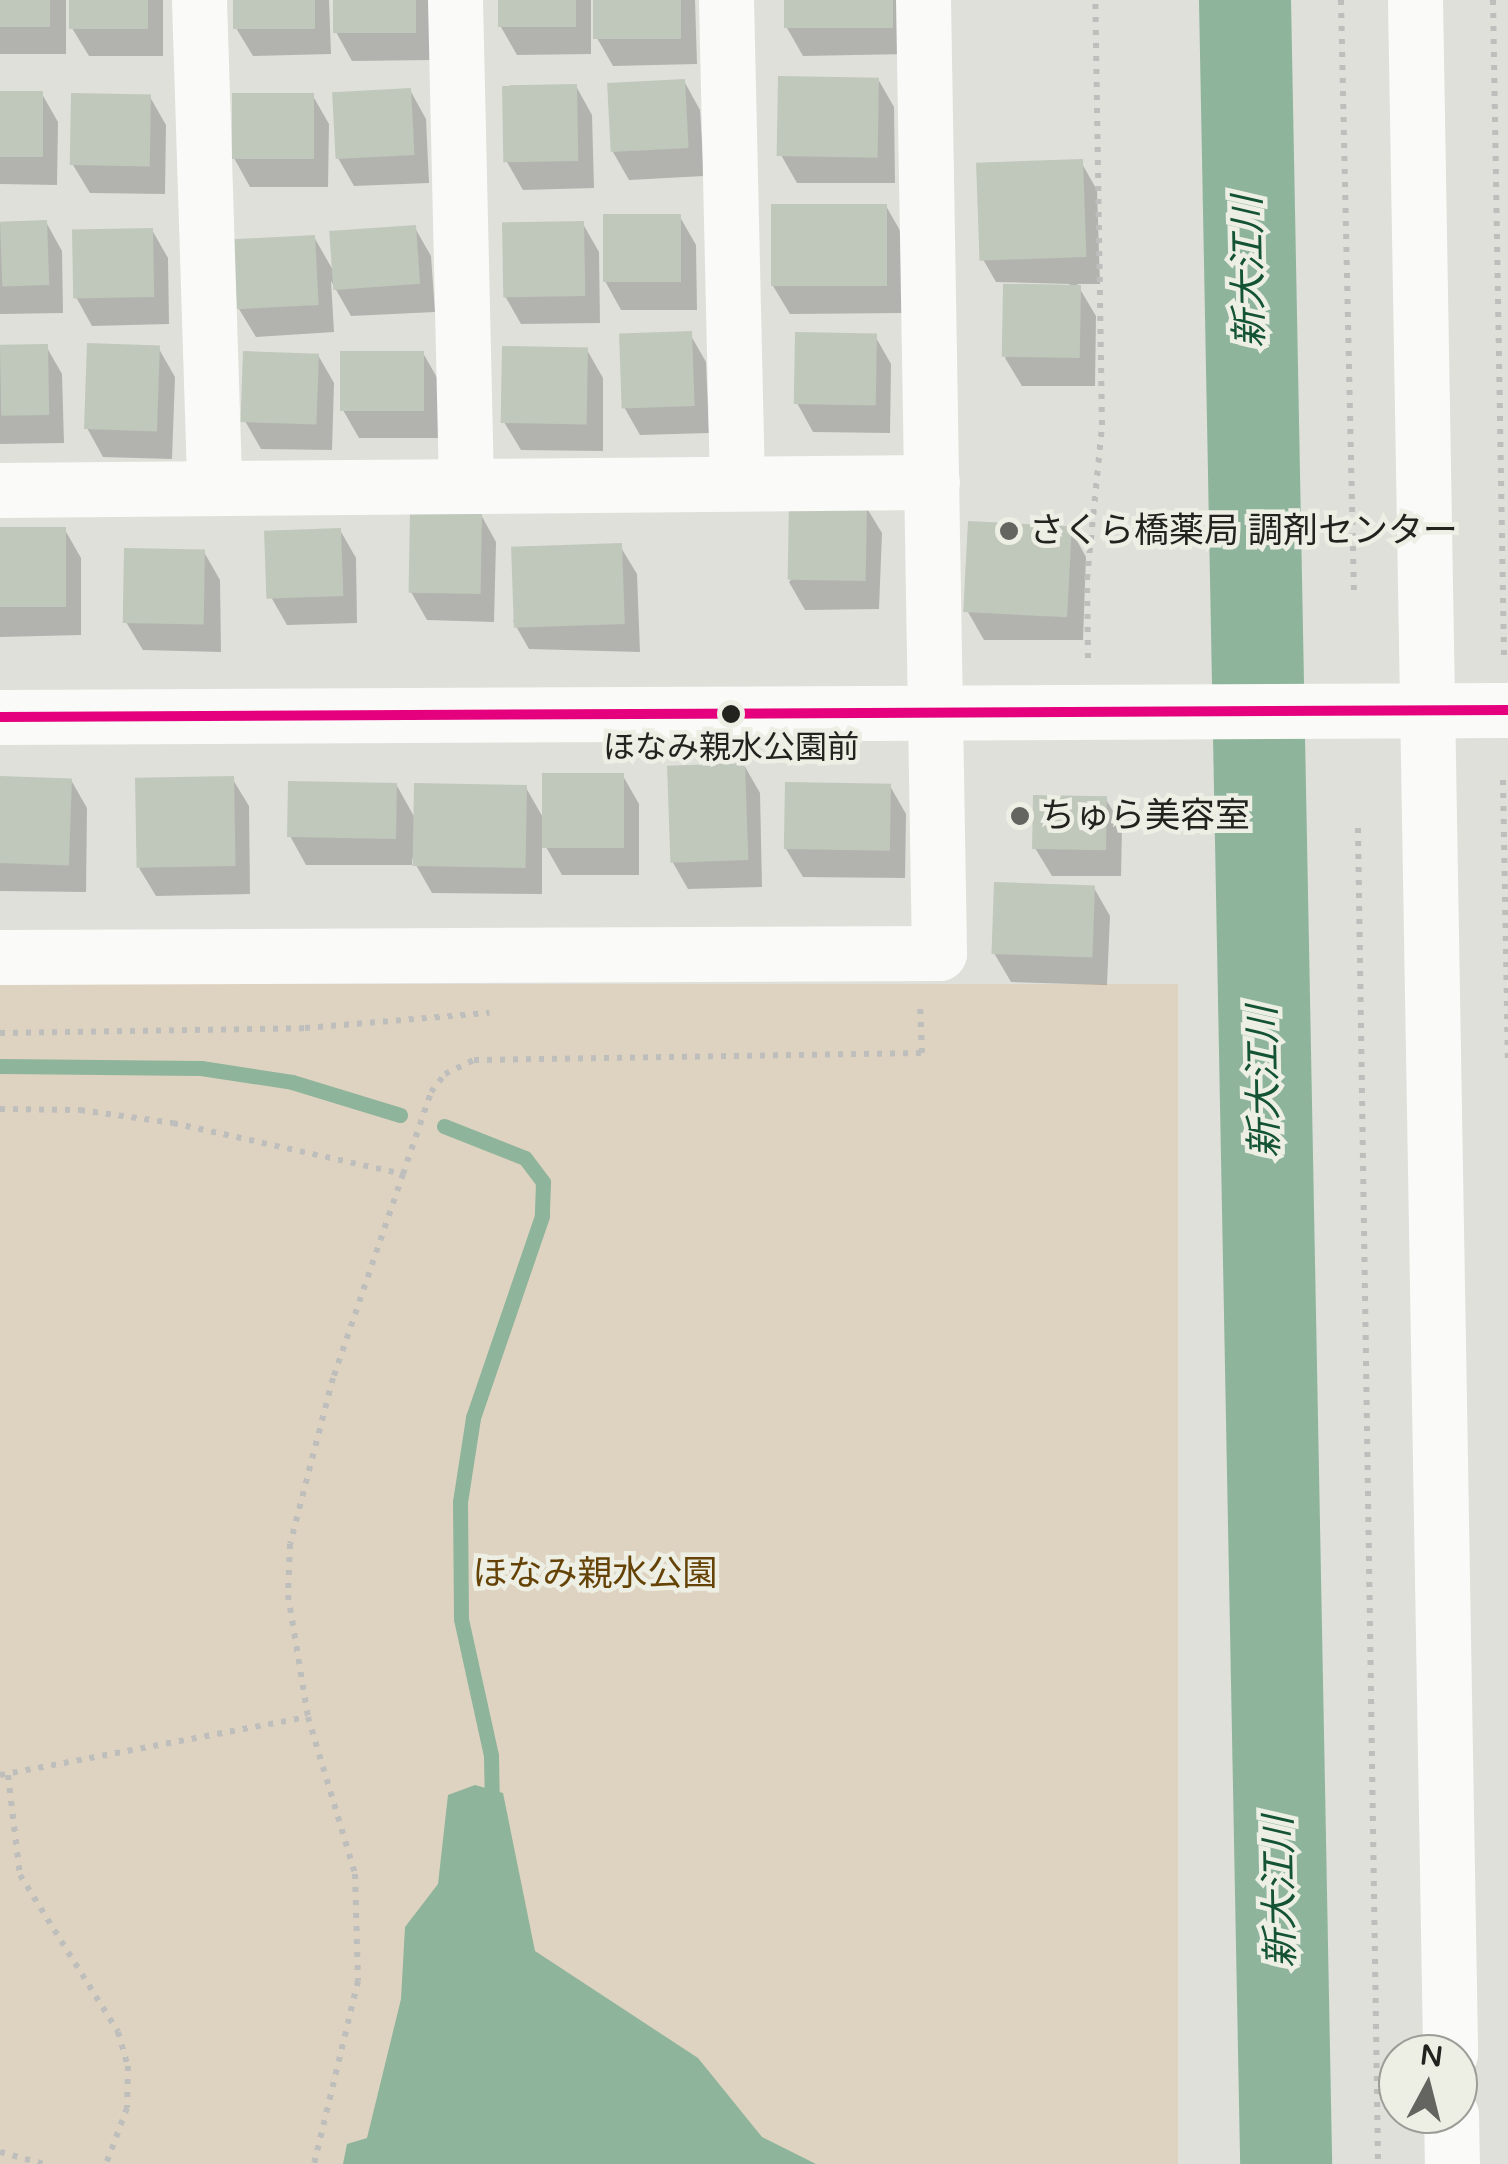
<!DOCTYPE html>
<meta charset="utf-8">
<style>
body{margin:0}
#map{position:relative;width:1508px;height:2164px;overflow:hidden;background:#dfe0da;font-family:"Varela Round","Noto Sans JP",sans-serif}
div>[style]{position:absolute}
.green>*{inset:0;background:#ded3c0;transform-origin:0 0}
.water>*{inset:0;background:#8eb49b}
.shadow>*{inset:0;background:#0003;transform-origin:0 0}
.stream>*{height:15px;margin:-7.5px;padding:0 7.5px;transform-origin:7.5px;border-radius:7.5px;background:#8eb49b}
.river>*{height:92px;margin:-46px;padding:0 46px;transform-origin:46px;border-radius:46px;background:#8eb49b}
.building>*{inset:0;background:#c0c7bb;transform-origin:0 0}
.path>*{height:6px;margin-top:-3px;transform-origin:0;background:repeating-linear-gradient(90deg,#bebebd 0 5px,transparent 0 13px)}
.minor>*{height:55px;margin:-27.5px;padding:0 27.5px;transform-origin:27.5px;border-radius:27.5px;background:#fafaf9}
.bus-1>*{height:10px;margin:-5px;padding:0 5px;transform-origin:5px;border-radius:5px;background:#e5007d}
.dots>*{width:28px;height:28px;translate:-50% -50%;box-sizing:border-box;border:5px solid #edefe5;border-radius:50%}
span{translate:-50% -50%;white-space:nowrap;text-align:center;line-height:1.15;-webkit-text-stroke:9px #edefe5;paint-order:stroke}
.bus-label{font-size:32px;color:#22221f}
.poi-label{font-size:35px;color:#22221f}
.left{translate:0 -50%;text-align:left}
.park-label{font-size:35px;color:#654307}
.water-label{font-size:38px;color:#145333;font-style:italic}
.north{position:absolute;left:1378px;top:2034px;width:100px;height:100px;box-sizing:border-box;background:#edefe5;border:2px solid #9c9d96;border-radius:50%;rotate:7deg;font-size:28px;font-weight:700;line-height:40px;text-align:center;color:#22221f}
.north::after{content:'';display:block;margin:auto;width:35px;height:45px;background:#646460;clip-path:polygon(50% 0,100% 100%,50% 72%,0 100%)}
</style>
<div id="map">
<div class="green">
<div style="left:0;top:984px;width:1178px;height:1180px"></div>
</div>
<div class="water">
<div style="clip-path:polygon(475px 1785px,503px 1793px,535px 1951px,698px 2058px,762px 2137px,816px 2164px,343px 2164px,347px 2144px,367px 2138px,401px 1999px,405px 1927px,438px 1884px,448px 1795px)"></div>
</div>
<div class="shadow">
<div style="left:0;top:0;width:66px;height:54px"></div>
<div style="clip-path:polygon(72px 0,163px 0,163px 56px,89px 56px,72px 28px)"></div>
<div style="clip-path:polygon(236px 0,329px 0,331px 54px,253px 56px,236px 28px)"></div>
<div style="clip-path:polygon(335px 0,430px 0,431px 60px,352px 61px,336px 32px)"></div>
<div style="clip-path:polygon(501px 0,591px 0,591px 54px,517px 55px,501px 27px)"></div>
<div style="clip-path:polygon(596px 0,695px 0,697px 64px,613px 66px,597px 38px)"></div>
<div style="clip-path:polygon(786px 0,907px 0,908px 54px,803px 56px,787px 28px)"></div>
<div style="clip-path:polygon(878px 79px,894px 107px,895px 183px,797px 183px,781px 155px)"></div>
<div style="clip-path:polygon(684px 81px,700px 110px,704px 176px,629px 180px,613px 152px)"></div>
<div style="clip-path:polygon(576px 86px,592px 115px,594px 188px,523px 190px,507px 162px)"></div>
<div style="clip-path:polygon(410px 90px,426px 119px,429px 183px,354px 186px,338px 158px)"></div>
<div style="clip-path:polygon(0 94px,42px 94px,58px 122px,57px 185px,0 184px)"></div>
<div style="clip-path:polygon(313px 96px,329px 124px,328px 187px,250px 187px,234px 158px)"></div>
<div style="clip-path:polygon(150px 97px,166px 125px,165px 194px,90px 193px,73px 165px)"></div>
<div style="clip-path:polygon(1081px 162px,1097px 190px,1100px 284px,1077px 284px,1096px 316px,1095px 386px,1022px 386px,1005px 358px,1070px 284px,996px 282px,980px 254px)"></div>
<div style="clip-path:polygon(886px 206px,902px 234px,902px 313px,790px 314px,773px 286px)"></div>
<div style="clip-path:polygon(680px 217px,696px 245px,697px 310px,621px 310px,605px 281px)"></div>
<div style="clip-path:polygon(46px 222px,62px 251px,63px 313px,0 314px,0 224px)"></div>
<div style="clip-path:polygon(583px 224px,599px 252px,600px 323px,521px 324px,505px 296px)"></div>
<div style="clip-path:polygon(415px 228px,431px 256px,435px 312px,351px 316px,331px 281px,334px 332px,256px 337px,239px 309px,314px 237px,334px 272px)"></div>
<div style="clip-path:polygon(152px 230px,168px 258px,169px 324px,92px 326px,76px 297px)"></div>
<div style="clip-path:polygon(690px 334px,706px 362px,709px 433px,640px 435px,624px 407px)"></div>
<div style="clip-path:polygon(875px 336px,891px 364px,890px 433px,813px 432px,797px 403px)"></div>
<div style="clip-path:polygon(46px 346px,62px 374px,64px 443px,0 444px,0 347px)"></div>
<div style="clip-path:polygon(159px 349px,175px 377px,172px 459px,103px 457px,87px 428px)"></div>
<div style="clip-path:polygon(587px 350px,603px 378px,603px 451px,521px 450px,504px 422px)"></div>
<div style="clip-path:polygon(423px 353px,439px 381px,438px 438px,359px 438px,343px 410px)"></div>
<div style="clip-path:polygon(318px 355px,334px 383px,332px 450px,261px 449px,245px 421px)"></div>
<div style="clip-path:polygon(865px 505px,882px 533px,879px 609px,805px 610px,789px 582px)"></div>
<div style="clip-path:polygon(480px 513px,496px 542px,494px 622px,427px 620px,411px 592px)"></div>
<div style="clip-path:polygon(1070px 528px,1086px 557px,1083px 640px,984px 640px,968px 612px)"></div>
<div style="clip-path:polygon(65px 530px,81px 558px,81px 635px,0 637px,0 531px)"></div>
<div style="clip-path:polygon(340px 530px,356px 558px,357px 623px,287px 625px,271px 597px)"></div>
<div style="clip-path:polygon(620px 546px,637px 574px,640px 652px,529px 649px,513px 621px)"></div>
<div style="clip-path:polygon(204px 552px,220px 580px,221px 652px,143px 650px,126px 622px)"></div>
<div style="clip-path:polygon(744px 765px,760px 793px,762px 887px,688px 889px,672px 861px)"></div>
<div style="clip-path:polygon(623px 776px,639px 804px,639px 875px,562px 875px,542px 840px,542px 894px,432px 893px,412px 858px,412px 865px,306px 865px,290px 836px,396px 784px,416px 820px,525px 786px,545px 821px)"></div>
<div style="clip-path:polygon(232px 778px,249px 806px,250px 894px,156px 896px,139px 868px)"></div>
<div style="clip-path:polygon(0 779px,71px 780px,87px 808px,86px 892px,0 891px)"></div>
<div style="clip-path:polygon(890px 786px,906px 814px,905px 878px,803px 877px,786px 849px)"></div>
<div style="clip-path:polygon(1105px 798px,1122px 826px,1121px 876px,1052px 876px,1035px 848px)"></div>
<div style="clip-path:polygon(1094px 888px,1110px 916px,1107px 985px,1011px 982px,994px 953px)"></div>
</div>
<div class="stream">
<div style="left:0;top:1066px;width:201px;rotate:0.6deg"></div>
<div style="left:201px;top:1068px;width:92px;rotate:8.7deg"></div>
<div style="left:292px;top:1082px;width:113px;rotate:17deg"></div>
<div style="left:444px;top:1126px;width:87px;rotate:21.6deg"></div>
<div style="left:525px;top:1158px;width:30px;rotate:53deg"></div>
<div style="left:543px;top:1182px;width:34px;rotate:92deg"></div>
<div style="left:542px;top:1216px;width:213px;rotate:108.9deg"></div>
<div style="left:473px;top:1418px;width:85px;rotate:98.8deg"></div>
<div style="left:460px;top:1502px;width:117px;rotate:89.5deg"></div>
<div style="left:461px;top:1619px;width:140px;rotate:77.6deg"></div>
<div style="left:491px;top:1756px;width:53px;rotate:88.9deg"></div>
</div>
<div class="river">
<div style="left:1245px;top:0;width:2164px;rotate:88.91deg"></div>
</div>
<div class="building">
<div style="left:0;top:0;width:50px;height:27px"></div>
<div style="left:69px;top:0;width:79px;height:29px"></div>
<div style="left:233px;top:0;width:82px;height:29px"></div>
<div style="left:333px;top:0;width:83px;height:33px"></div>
<div style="left:498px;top:0;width:78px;height:27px"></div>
<div style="left:593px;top:0;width:88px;height:39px"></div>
<div style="left:784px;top:0;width:109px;height:28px"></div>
<div style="left:778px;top:76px;width:101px;height:80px;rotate:1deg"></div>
<div style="left:685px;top:79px;width:69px;height:78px;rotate:87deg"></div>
<div style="left:577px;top:84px;width:77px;height:75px;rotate:89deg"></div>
<div style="left:411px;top:88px;width:67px;height:79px;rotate:87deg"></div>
<div style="left:0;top:91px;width:43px;height:66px"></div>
<div style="left:71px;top:93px;width:80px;height:72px;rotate:1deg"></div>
<div style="left:232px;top:93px;width:82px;height:66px"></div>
<div style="left:1083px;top:159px;width:98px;height:107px;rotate:88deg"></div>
<div style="left:771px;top:204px;width:116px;height:82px"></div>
<div style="left:603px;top:214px;width:78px;height:68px"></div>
<div style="left:47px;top:220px;width:65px;height:47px;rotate:88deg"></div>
<div style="left:584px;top:221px;width:75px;height:82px;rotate:89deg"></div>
<div style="left:416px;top:225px;width:59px;height:87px;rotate:86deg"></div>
<div style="left:153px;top:228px;width:69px;height:81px;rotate:89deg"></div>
<div style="left:315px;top:235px;width:70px;height:82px;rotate:87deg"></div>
<div style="left:1081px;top:285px;width:73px;height:78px;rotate:91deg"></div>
<div style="left:692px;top:331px;width:75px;height:73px;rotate:88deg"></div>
<div style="left:795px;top:332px;width:82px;height:72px;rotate:1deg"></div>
<div style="left:87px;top:343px;width:73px;height:86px;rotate:2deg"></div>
<div style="left:48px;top:344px;width:71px;height:48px;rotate:89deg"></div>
<div style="left:502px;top:346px;width:86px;height:77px;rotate:1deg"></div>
<div style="left:243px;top:351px;width:76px;height:71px;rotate:2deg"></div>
<div style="left:340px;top:351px;width:84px;height:60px"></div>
<div style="left:867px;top:503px;width:78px;height:78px;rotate:91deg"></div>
<div style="left:482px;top:511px;width:83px;height:72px;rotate:91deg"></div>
<div style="left:968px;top:521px;width:104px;height:91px;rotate:3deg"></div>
<div style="left:66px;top:527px;width:80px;height:66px;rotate:90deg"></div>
<div style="left:341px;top:528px;width:68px;height:77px;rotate:88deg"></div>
<div style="left:622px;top:543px;width:81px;height:111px;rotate:88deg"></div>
<div style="left:124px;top:548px;width:81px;height:75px;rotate:1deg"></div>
<div style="left:745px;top:763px;width:97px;height:78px;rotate:88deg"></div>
<div style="left:542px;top:773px;width:82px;height:75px"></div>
<div style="left:0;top:776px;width:72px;height:87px;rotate:2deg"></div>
<div style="left:234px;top:776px;width:90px;height:99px;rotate:89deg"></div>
<div style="left:288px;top:781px;width:109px;height:56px;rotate:1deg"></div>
<div style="left:785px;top:782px;width:106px;height:67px;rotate:1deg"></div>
<div style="left:414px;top:783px;width:113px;height:83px;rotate:1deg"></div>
<div style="left:1033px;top:795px;width:74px;height:54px;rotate:1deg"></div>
<div style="left:994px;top:882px;width:101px;height:72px;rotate:2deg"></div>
</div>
<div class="path">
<div style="left:1341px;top:0;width:597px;rotate:88.75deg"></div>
<div style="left:1493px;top:0;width:657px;rotate:89.04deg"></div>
<div style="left:1088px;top:658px;width:79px;rotate:-90.7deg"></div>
<div style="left:1087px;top:579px;width:155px;rotate:-84.4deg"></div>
<div style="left:1102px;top:425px;width:425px;rotate:-90.9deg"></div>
<div style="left:1503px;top:780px;width:284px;rotate:89deg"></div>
<div style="left:1358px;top:828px;width:1336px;rotate:89.14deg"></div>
<div style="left:0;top:1033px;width:305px;rotate:-0.9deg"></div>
<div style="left:305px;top:1028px;width:185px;rotate:-4.7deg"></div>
<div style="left:0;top:1109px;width:80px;rotate:0.7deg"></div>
<div style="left:80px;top:1110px;width:94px;rotate:8deg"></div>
<div style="left:173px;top:1123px;width:236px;rotate:12.5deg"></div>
<div style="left:403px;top:1174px;width:216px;rotate:108.9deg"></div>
<div style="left:333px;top:1378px;width:171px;rotate:104.5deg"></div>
<div style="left:290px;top:1544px;width:51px;rotate:92.2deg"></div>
<div style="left:288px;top:1595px;width:124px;rotate:80.7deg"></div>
<div style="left:403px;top:1174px;width:87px;rotate:-71.1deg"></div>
<div style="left:431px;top:1092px;width:23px;rotate:-52deg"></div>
<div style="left:445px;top:1074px;width:32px;rotate:-26deg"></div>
<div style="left:474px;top:1060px;width:448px;rotate:-0.9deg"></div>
<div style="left:922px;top:1053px;width:48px;rotate:-92.4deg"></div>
<div style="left:0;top:1775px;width:313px;rotate:-10.7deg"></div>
<div style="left:308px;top:1717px;width:164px;rotate:73.3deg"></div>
<div style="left:355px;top:1874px;width:107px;rotate:88.4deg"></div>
<div style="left:358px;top:1981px;width:188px;rotate:103.5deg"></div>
<div style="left:8px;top:1775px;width:101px;rotate:83.2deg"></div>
<div style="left:20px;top:1875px;width:185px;rotate:58deg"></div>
<div style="left:118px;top:2032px;width:35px;rotate:74deg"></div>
<div style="left:128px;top:2066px;width:42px;rotate:91.4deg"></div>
<div style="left:127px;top:2108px;width:60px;rotate:110.6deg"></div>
<div style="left:0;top:2152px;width:46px;rotate:15.3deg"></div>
</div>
<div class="minor">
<div style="left:199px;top:0;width:488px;rotate:88.2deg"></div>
<div style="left:455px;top:0;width:485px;rotate:88.7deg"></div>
<div style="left:726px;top:0;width:483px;rotate:88.7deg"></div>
<div style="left:1415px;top:0;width:2054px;rotate:89.02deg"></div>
<div style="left:0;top:490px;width:932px;rotate:-0.49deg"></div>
<div style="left:0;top:717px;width:1508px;rotate:-0.27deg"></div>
<div style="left:0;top:957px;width:939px;rotate:-0.24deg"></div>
<div style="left:939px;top:953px;width:953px;rotate:-90.96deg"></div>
<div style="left:1451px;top:2114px;width:50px;rotate:88.9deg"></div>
</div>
<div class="bus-1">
<div style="left:0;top:717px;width:1508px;rotate:-0.27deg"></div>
</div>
<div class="dots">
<div style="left:1009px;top:531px;background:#646460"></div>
<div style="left:731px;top:714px;background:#22221f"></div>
<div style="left:1020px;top:816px;background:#646460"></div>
</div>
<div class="bus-label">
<span style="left:731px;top:748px">ほなみ親水公園前</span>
</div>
<div class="poi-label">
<span class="left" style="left:1029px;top:531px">さくら橋薬局 調剤センター</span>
<span class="left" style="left:1040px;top:816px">ちゅら美容室</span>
</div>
<div class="park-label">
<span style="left:595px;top:1574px">ほなみ親水公園</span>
</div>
<div class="water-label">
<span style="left:1250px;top:272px;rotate:-91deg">新大江川</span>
<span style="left:1265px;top:1082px;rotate:-91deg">新大江川</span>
<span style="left:1281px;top:1892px;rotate:-91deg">新大江川</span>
</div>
<div class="north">N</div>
</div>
